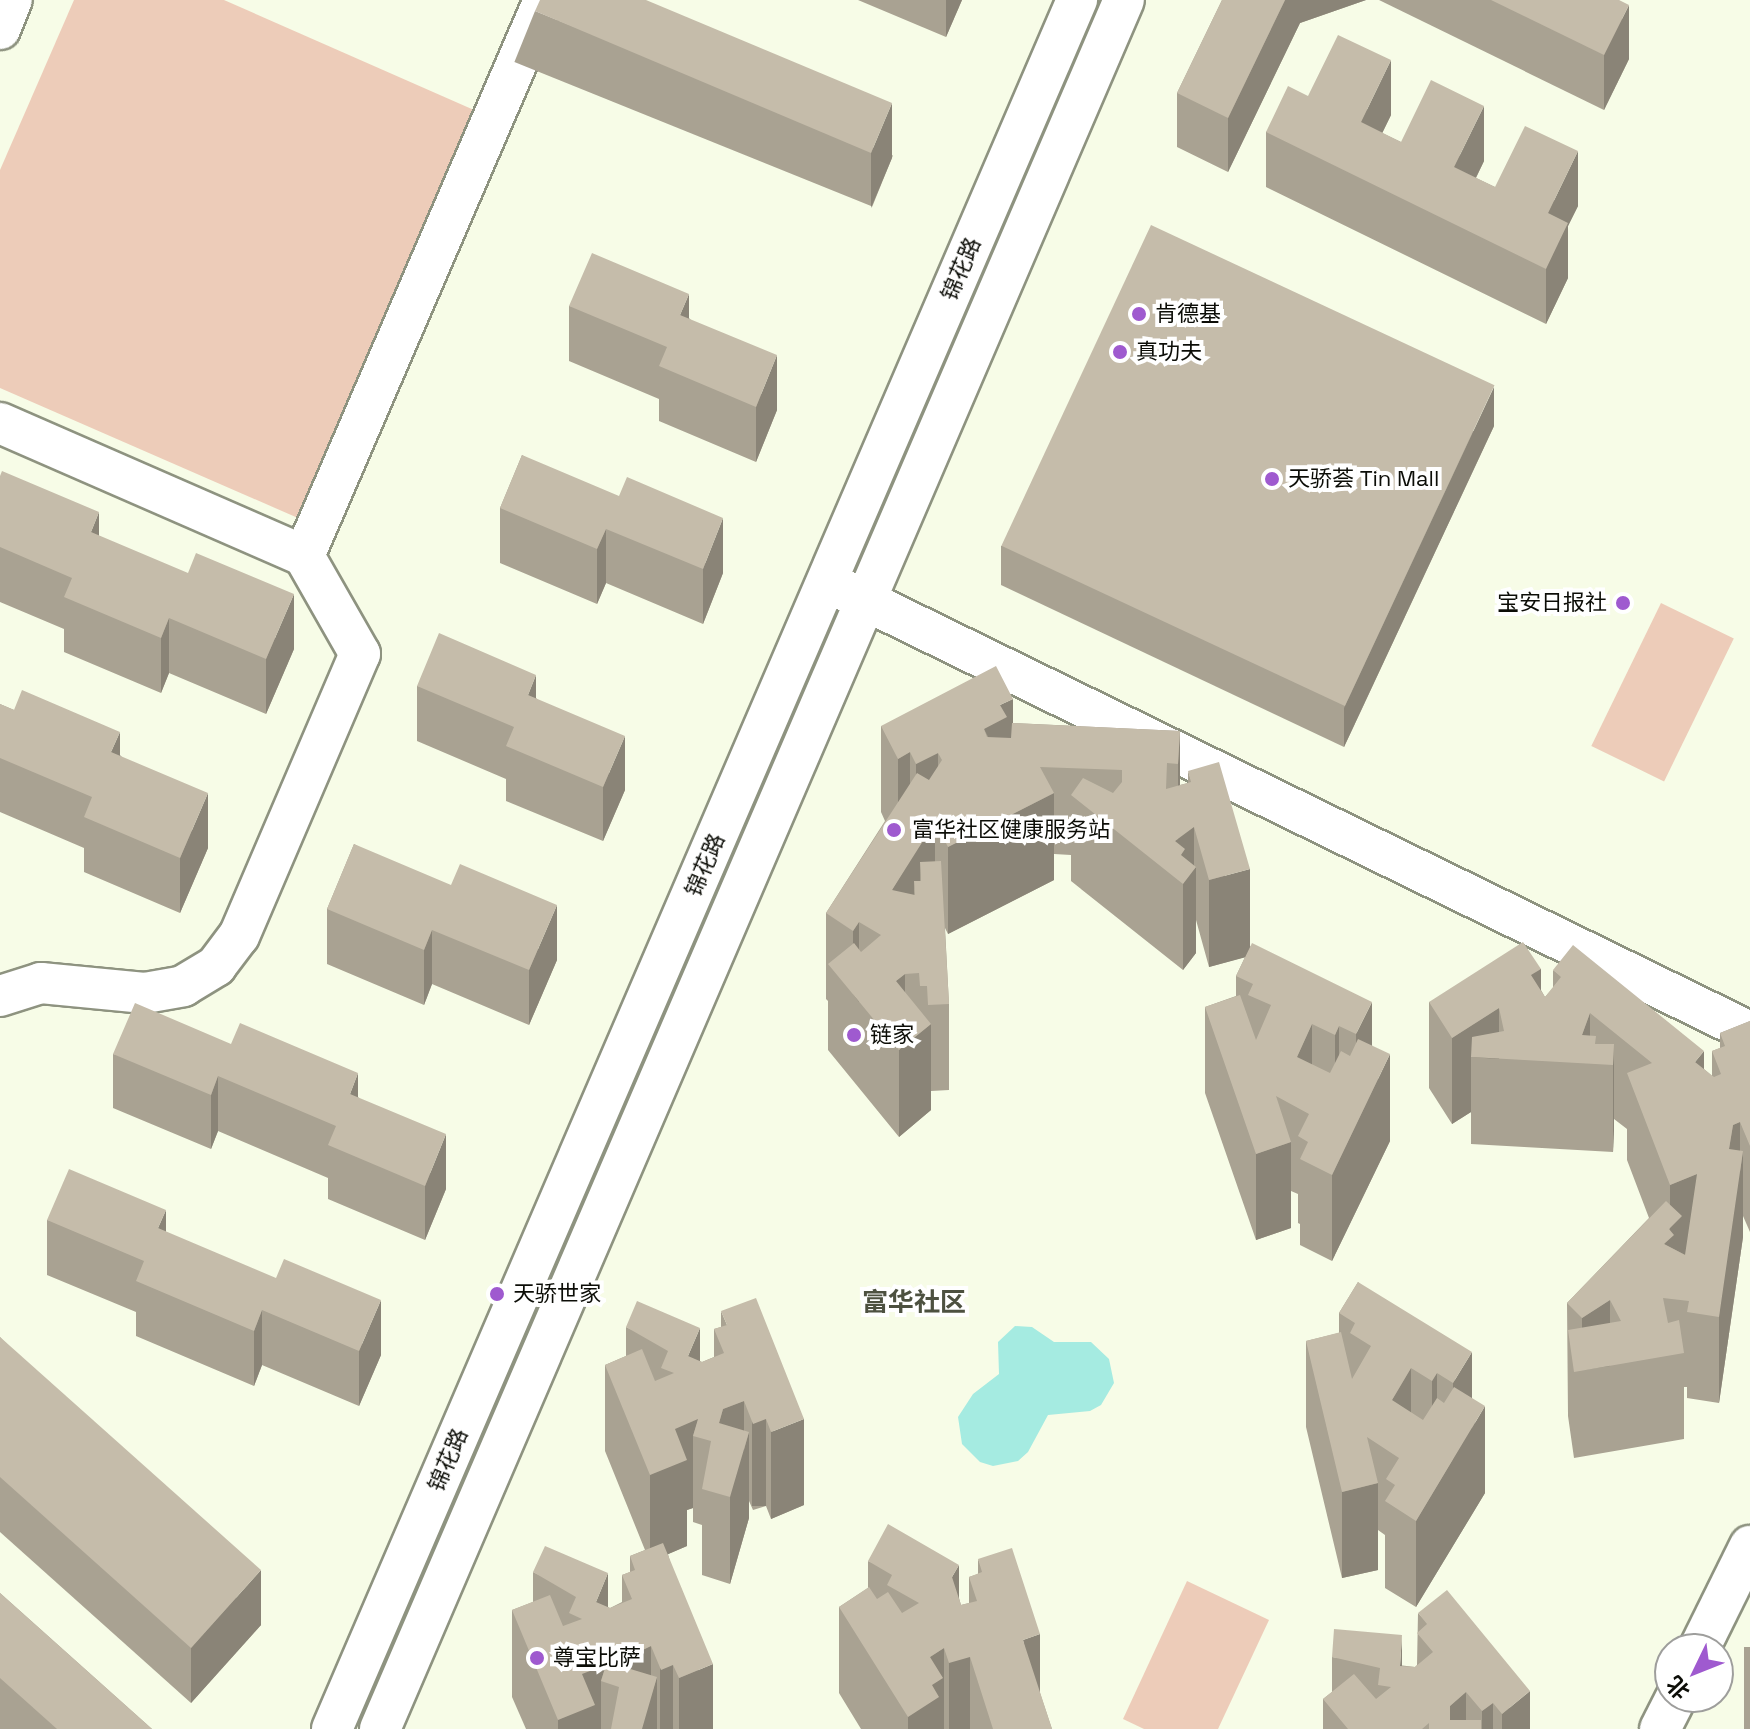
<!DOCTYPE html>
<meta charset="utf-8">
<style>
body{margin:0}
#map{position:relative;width:1750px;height:1729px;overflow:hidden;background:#f7fce7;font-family:"Space Grotesk","Noto Sans SC",sans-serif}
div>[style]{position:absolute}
.green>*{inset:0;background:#edccb9;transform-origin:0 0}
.water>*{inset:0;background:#a5ebe1}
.roads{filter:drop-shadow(2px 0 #8e9380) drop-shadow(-2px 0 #8e9380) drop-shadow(0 2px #8e9380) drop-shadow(0 -2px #8e9380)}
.minor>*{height:40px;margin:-20px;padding:0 20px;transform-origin:20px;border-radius:20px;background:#fff}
.wall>*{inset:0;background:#a9a292;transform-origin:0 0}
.shaded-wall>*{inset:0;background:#8a8477;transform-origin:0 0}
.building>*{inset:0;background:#c5bcaa;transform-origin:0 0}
.dots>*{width:22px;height:22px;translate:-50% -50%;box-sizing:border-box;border:4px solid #fff;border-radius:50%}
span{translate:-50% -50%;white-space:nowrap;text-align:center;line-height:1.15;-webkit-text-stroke:8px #fff;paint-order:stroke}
.street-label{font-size:22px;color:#0c0d07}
.poi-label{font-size:22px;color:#0c0d07}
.left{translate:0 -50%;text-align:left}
.right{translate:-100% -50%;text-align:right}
.quarter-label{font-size:26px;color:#4d5140;font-weight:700}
.north{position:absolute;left:1654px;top:1633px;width:80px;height:80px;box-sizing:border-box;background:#fff;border:2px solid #9e9e9c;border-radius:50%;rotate:227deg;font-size:22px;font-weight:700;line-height:32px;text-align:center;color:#0c0d07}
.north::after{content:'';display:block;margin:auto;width:28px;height:36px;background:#9f5acf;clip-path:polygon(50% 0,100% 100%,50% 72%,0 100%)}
</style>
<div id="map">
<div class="green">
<div style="clip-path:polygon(74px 0,224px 0,474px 110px,298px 518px,0 388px,0 170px)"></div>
<div style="left:1661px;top:603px;width:81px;height:159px;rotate:26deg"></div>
<div style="clip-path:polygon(1187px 1581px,1269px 1620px,1218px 1729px,1144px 1729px,1123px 1719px)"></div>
</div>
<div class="water">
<div style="clip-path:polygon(1015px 1326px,1032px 1327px,1054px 1342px,1091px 1342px,1109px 1359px,1114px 1383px,1101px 1405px,1090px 1411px,1048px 1415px,1028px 1452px,1018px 1461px,993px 1466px,980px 1462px,962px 1444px,958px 1417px,973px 1394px,999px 1374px,998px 1342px)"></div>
</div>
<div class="roads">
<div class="minor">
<div style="left:0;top:29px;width:31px;rotate:-68deg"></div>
<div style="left:0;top:423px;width:332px;rotate:23.6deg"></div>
<div style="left:304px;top:556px;width:606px;rotate:-66.65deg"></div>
<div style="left:844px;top:590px;width:1008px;rotate:26.01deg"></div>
<div style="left:0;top:996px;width:43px;rotate:-17.6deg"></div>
<div style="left:41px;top:983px;width:104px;rotate:5.5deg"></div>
<div style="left:145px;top:993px;width:39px;rotate:-10deg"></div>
<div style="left:183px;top:986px;width:39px;rotate:-31deg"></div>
<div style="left:216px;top:966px;width:38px;rotate:-53deg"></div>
<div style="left:239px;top:936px;width:307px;rotate:-66.8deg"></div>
<div style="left:360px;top:654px;width:113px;rotate:-119.7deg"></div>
<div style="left:1699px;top:1649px;width:115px;rotate:-63.7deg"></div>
<div style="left:332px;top:1729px;width:1883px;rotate:-66.69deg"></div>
<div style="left:380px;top:1729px;width:1882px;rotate:-66.72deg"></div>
<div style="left:1660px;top:1729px;width:36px;rotate:-63deg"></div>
</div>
</div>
<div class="wall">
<div style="clip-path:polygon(858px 0,962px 0,946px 37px)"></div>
<div style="clip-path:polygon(1222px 0,1366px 0,1300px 23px,1228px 172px,1177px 147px,1177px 93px)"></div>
<div style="clip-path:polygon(1379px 0,1619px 0,1629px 59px,1604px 110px)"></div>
<div style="left:535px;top:11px;width:386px;height:55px;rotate:22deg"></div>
<div style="clip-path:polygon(1308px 96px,1391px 115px,1382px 133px,1401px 142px,1484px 161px,1476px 178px,1495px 187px,1578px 206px,1568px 226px,1568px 278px,1546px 324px,1266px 187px,1266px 132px)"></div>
<div style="clip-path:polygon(569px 306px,689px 318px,777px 410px,756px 462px,659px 421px,659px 399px,569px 361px)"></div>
<div style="clip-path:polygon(1494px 426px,1344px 747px,1001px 585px,1001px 546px)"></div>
<div style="clip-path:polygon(522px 455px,723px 573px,703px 624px,606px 583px,597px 604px,500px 563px,500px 508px)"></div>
<div style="clip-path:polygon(0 476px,99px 536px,294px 649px,266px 714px,169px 673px,161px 693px,64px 652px,64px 629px,0 602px)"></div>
<div style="clip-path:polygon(417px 686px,536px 698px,625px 790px,603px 841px,506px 801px,506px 779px,417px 741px)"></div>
<div style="clip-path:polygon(0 704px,120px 755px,208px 848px,180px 913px,84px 872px,84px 848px,0 812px)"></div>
<div style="clip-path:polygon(1013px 723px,1180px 731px,1180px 785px,1188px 783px,1188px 771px,1250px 946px,1372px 1045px,1390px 1141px,1332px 1261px,1300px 1245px,1300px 1224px,1298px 1223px,1298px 1194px,1291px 1191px,1291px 1228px,1256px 1240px,1205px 1093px,1205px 1007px,1236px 996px,1236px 976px,1245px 957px,1209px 967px,1196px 920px,1196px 953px,1183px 970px,1071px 881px,1071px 855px,1054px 854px,1054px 880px,948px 934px,945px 928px,949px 1004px,949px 1090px,931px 1091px,931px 1110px,899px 1137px,828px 1050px,828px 1001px,826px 999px,826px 913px,885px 821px,881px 812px,881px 726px)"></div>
<div style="clip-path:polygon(354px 844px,557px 960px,529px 1025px,432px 984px,424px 1005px,327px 964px,327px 909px)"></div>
<div style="clip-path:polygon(1553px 970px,1704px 1069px,1712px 1076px,1712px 1051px,1720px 1048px,1720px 1033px,1750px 1021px,1750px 1232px,1743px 1216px,1743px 1237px,1719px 1403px,1687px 1398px,1687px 1387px,1684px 1387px,1684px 1439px,1574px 1458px,1568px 1416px,1567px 1303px,1649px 1218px,1627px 1160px,1627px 1129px,1614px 1119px,1613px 1152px,1471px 1144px,1471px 1112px,1452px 1124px,1429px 1088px,1429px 1002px,1541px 990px,1545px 997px,1553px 988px)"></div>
<div style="clip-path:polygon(113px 1054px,358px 1097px,446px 1189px,425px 1240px,328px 1199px,328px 1178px,218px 1131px,211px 1149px,113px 1108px)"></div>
<div style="clip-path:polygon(47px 1220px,166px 1232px,381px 1355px,359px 1406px,262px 1365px,254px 1386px,136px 1336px,136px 1312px,47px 1275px)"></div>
<div style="clip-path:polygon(1358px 1282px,1472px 1398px,1485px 1493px,1416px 1607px,1385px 1588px,1385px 1535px,1378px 1530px,1378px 1570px,1342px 1578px,1306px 1427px,1306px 1341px,1339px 1333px,1339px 1313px)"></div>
<div style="clip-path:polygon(721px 1311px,804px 1505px,771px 1519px,766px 1506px,753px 1510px,749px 1501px,749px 1518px,730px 1584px,702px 1575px,702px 1525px,693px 1522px,693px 1508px,687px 1510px,687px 1546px,668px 1554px,713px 1729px,526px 1729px,512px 1697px,512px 1610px,533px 1602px,533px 1572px,610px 1608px,622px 1602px,622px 1575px,630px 1572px,630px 1556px,645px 1550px,605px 1451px,605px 1365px,626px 1356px,626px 1327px,702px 1362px,714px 1357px,714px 1329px,721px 1327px)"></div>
<div style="clip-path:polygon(0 1337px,261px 1625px,191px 1703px,0 1532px)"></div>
<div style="clip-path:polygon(978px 1559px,1040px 1693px,1052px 1729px,861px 1729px,839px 1693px,839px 1607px,868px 1588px,868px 1561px,959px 1598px,961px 1605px,969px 1603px,969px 1577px,978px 1574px)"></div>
<div style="clip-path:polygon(0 1593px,152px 1729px,0 1729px)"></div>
<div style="clip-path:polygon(1418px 1613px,1530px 1729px,1323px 1729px,1323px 1699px,1332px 1692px,1332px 1657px,1415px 1667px,1417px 1665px)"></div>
<div style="left:1750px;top:1647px;width:82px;height:6px;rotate:90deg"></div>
</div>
<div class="shaded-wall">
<div style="clip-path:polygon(946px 0,962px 0,946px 37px)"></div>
<div style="clip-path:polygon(1285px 0,1366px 0,1300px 23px,1228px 172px,1228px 118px)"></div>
<div style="clip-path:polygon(1629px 5px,1629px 59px,1604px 110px,1604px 55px)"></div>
<div style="clip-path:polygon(1391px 60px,1391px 115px,1361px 177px,1361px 122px)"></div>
<div style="clip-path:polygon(892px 103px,892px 158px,871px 208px,871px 153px)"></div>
<div style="clip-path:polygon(1484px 106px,1484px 161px,1454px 222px,1454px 167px)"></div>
<div style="clip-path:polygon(1578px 151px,1578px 206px,1568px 226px,1568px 278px,1546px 324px,1546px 269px,1548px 213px)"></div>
<div style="clip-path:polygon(689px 294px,689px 349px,680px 315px)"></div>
<div style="clip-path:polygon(777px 355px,777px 410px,756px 462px,756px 407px)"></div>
<div style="clip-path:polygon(1494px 387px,1494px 426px,1344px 747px,1344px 708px)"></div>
<div style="clip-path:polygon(99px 512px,99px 567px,91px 532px)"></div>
<div style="clip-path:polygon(723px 518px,723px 573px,703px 624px,703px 569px)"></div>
<div style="clip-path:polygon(606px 529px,606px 583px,597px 604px,597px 549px)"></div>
<div style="clip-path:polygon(294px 594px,294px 649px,266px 714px,266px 659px)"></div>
<div style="clip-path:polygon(169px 618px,169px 673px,161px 693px,161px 638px)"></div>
<div style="clip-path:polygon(536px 675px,536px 729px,528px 695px)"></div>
<div style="clip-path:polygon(1013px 699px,1013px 785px,984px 729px,1000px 705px)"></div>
<div style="clip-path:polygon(1180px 731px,1180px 817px,1194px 827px,1194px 869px,1196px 867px,1196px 953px,1183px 970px,1183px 884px,1175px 841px,1178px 839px,1178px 764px)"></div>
<div style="clip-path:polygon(120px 732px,120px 786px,111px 752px)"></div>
<div style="clip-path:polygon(625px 736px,625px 790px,603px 841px,603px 787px)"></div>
<div style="clip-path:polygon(910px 752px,910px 838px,898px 845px,898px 759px)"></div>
<div style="clip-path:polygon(938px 753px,938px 828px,935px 822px,935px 909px,921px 881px,920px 862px,920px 932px,914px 881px,914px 941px,892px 890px,916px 850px,916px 764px)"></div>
<div style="clip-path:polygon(208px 793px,208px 848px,180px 913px,180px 858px)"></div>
<div style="clip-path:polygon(1054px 793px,1054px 880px,948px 934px,948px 847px)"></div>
<div style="clip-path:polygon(1250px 869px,1250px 956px,1209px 967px,1209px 880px)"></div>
<div style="clip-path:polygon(557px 905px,557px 960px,529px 1025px,529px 970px)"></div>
<div style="clip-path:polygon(859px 922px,859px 1002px,853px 994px,853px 931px)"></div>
<div style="clip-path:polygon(432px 930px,432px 984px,424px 1005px,424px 950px)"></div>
<div style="left:1541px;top:969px;width:87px;height:12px;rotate:90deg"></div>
<div style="clip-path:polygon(905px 974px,905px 1045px,931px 1024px,931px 1110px,899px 1137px,899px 1050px,896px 981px)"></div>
<div style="clip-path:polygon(1372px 1002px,1372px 1088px,1356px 1121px,1356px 1034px)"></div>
<div style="clip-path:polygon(1499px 1008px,1499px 1059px,1471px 1057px,1471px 1112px,1452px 1124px,1452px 1038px)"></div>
<div style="clip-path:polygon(1590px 1013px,1590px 1064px,1582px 1035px)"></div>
<div style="clip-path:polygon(1312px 1024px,1312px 1110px,1297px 1057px)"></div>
<div style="clip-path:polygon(1339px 1026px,1339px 1112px,1335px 1121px,1335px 1035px)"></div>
<div style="clip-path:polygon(1614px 1044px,1614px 1131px,1613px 1152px,1613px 1065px)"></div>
<div style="clip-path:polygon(1704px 1051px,1704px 1137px,1695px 1062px)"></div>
<div style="clip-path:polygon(1390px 1054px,1390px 1141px,1332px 1261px,1332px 1175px)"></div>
<div style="clip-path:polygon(358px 1073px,358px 1128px,350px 1094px)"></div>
<div style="clip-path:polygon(218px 1076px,218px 1131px,211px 1149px,211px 1095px)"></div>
<div style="clip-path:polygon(1740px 1122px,1740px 1172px,1743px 1151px,1743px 1237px,1719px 1403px,1719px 1317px,1729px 1149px,1733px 1125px)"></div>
<div style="clip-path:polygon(446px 1134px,446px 1189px,425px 1240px,425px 1186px)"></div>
<div style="clip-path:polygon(1291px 1142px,1291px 1228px,1256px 1240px,1256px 1154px)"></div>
<div style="clip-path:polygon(1697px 1174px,1697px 1261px,1664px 1244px,1670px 1228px,1670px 1185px)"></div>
<div style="clip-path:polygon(166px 1210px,166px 1265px,158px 1228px)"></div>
<div style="clip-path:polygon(381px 1300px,381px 1355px,359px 1406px,359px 1351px)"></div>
<div style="clip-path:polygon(1610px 1300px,1610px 1366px,1582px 1370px,1582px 1318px)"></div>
<div style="clip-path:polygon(262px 1310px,262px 1365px,254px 1386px,254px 1331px)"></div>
<div style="clip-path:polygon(700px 1328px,700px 1414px,693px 1436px,693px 1508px,687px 1510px,687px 1546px,650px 1562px,650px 1475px,675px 1429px,688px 1356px)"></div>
<div style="clip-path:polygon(1472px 1352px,1472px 1428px,1485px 1406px,1485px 1493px,1416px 1607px,1416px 1521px,1453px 1459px,1453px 1383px)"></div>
<div style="clip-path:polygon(1411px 1368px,1411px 1455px,1399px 1458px,1392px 1400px)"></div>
<div style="clip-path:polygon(1437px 1373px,1437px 1459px,1432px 1468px,1432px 1381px)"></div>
<div style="clip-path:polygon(744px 1401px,744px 1450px,749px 1432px,749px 1518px,730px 1584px,730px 1497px,719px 1423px,723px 1409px)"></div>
<div style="left:766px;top:1419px;width:87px;height:14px;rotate:90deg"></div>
<div style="clip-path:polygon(804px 1419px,804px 1505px,771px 1519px,771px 1432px)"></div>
<div style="clip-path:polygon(1378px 1483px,1378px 1570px,1342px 1578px,1342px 1492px)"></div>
<div style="clip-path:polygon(959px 1565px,959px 1651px,970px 1657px,970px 1729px,949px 1729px,949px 1663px,952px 1577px)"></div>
<div style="clip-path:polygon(261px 1570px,261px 1625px,191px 1703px,191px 1648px)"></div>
<div style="clip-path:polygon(608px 1573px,608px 1659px,601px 1681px,601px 1729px,558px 1729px,558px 1720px,596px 1602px)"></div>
<div style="clip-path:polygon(1040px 1634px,1040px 1721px,1023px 1640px)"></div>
<div style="clip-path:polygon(1402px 1635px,1402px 1721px,1400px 1666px)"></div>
<div style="clip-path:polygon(651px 1646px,651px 1696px,657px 1677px,657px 1729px,627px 1729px,627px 1668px,632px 1655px)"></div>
<div style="clip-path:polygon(944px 1648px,944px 1729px,908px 1729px,908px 1717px,930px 1657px)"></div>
<div style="clip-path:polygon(713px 1664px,713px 1729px,679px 1729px,679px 1678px)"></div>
<div style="left:673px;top:1665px;width:64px;height:13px;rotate:90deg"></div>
<div style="clip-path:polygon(1530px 1691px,1530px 1729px,1502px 1729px,1502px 1714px)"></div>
<div style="clip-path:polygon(1466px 1692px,1466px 1729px,1450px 1729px,1450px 1706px)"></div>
<div style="clip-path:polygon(1493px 1703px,1493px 1729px,1482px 1729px,1482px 1711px)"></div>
</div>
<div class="building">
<div style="clip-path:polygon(540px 0,646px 0,892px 103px,871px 153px,535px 11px)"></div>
<div style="clip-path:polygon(1222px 0,1285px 0,1228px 118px,1177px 93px)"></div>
<div style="clip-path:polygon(1491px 0,1619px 0,1629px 5px,1604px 55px)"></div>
<div style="clip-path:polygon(1338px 35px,1391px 60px,1361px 122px,1401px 142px,1431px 80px,1484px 106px,1454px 167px,1495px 187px,1525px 126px,1578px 151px,1548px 213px,1568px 223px,1546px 269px,1266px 132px,1288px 86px,1308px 96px)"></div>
<div style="left:1151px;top:225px;width:379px;height:354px;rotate:25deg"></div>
<div style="clip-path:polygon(592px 253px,689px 294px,680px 315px,777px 355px,756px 407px,659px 366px,667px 347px,569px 306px)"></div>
<div style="clip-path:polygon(522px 455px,619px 496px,627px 477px,723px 518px,703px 569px,606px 529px,597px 549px,500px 508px)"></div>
<div style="clip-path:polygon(2px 471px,99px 512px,91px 532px,188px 573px,196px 553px,294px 594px,266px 659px,169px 618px,161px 638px,64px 597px,72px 578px,0 547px,0 476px)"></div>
<div style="clip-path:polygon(439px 633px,536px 675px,528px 695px,625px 736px,603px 787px,506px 746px,514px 727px,417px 686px)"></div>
<div style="clip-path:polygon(996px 666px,1013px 699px,1000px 705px,1007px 717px,984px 729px,987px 737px,1011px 738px,1012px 723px,1180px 731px,1178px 764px,1167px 763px,1166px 789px,1191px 782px,1188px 771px,1219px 762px,1250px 869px,1209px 880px,1194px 827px,1175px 841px,1185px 849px,1181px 855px,1196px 867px,1183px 884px,1071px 795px,1083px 778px,1113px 793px,1122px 782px,1122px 770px,1040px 767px,1054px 793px,948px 847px,935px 822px,892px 890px,915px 895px,914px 881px,921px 881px,920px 862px,941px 861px,949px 1004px,928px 1005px,927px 986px,920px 986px,919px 973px,905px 974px,896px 981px,931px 1024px,899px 1050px,828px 964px,854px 943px,861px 952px,881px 935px,859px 922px,853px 931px,826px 913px,917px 773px,929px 780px,942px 760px,938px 753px,916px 764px,910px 752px,898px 759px,881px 726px)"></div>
<div style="clip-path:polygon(22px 690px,120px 732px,111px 752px,208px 793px,180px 858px,84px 817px,92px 797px,0 758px,0 704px,14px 710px)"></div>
<div style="clip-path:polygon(354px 844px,451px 885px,460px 864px,557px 905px,529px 970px,432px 930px,424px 950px,327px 909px)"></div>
<div style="clip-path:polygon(1523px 942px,1541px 969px,1531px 975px,1545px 997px,1561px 977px,1553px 970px,1573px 945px,1704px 1051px,1695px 1062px,1714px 1077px,1721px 1074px,1712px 1051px,1725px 1046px,1720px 1033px,1750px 1021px,1750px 1146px,1740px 1122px,1733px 1125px,1729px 1149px,1743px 1151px,1719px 1317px,1687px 1312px,1689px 1301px,1663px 1298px,1668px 1323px,1679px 1320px,1684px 1353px,1574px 1372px,1568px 1330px,1621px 1321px,1610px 1300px,1582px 1318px,1567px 1303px,1666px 1201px,1682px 1216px,1669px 1229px,1674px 1235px,1664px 1244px,1685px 1255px,1697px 1174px,1670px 1185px,1627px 1073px,1652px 1063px,1590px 1013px,1582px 1035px,1596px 1036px,1595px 1044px,1614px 1044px,1613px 1065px,1471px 1057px,1472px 1037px,1504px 1031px,1499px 1008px,1452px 1038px,1429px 1002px)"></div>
<div style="clip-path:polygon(1252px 943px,1372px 1002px,1356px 1034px,1339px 1026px,1335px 1035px,1312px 1024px,1297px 1057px,1330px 1073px,1341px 1051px,1350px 1056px,1358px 1039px,1390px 1054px,1332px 1175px,1300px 1159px,1308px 1142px,1298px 1136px,1309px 1114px,1276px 1096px,1291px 1142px,1256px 1154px,1205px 1007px,1240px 995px,1256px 1040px,1271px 1005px,1248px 995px,1253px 984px,1236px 976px)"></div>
<div style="clip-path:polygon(135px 1003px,231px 1044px,240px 1023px,358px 1073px,350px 1094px,446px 1134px,425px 1186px,328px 1145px,336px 1126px,218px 1076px,211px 1095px,113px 1054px)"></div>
<div style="clip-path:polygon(69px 1169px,166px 1210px,158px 1228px,276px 1278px,284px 1259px,381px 1300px,359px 1351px,262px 1310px,254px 1331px,136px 1281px,144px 1261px,47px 1220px)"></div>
<div style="clip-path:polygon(1358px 1282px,1472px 1352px,1453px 1383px,1437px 1373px,1432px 1381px,1411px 1368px,1392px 1400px,1423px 1420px,1437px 1398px,1444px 1403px,1454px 1387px,1485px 1406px,1416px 1521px,1385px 1501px,1395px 1485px,1386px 1479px,1399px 1458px,1367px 1437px,1378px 1483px,1342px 1492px,1306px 1341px,1341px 1332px,1352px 1379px,1371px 1346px,1350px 1333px,1355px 1323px,1339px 1313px)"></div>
<div style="clip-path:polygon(756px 1298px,804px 1419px,771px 1432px,766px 1419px,753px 1424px,744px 1401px,723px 1409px,719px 1423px,749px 1432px,730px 1497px,702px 1489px,711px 1441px,693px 1436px,698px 1419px,675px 1429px,687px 1460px,650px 1475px,605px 1365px,642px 1349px,655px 1381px,674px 1373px,661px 1368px,668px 1351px,626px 1327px,637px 1301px,700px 1328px,688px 1356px,702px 1362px,724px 1353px,714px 1329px,727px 1325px,721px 1311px)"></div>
<div style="clip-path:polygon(0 1337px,261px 1570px,191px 1648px,0 1477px)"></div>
<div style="clip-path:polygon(888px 1524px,959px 1565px,952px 1577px,961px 1605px,977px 1601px,969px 1577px,982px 1572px,978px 1559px,1012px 1548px,1040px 1634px,1023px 1640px,1052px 1729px,993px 1729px,970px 1657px,949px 1663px,944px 1648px,930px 1657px,943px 1678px,932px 1685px,939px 1697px,908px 1717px,839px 1607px,869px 1587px,877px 1599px,888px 1592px,902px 1613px,919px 1603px,887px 1585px,892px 1575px,868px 1561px)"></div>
<div style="clip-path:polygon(663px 1543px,713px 1664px,679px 1678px,673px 1665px,661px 1670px,651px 1646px,632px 1655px,627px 1668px,657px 1677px,642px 1729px,611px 1729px,619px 1687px,601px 1681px,606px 1665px,582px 1674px,595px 1705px,558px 1720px,512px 1610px,550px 1595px,563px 1626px,582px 1619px,569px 1613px,576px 1597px,533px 1572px,545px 1546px,608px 1573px,596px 1602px,610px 1608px,632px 1599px,622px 1575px,635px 1570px,630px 1556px)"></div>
<div style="clip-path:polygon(1447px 1590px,1530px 1691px,1502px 1714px,1493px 1703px,1482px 1711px,1466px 1692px,1450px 1706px,1450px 1720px,1481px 1720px,1481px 1729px,1429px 1729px,1429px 1723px,1422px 1729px,1348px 1729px,1323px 1699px,1354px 1674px,1376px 1699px,1391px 1687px,1378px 1685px,1380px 1668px,1332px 1657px,1334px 1629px,1402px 1635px,1400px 1666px,1415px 1667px,1433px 1652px,1417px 1633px,1427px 1624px,1418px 1613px)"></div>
<div style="clip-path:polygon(0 1593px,152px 1729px,57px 1729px,0 1678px)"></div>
</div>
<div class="dots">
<div style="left:1139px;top:314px;background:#9f5acf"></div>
<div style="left:1120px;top:352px;background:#9f5acf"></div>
<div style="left:1272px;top:479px;background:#9f5acf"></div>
<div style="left:1623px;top:603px;background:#9f5acf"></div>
<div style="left:894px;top:830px;background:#9f5acf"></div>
<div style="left:854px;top:1035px;background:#9f5acf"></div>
<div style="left:497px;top:1294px;background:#9f5acf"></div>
<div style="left:537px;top:1658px;background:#9f5acf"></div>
</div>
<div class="street-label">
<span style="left:961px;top:269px;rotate:-67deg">锦花路</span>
<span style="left:705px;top:865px;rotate:-67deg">锦花路</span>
<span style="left:448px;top:1460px;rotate:-67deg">锦花路</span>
</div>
<div class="poi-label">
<span class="left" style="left:1155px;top:314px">肯德基</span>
<span class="left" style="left:1136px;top:352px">真功夫</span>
<span class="left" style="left:1288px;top:479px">天骄荟 Tin Mall</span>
<span class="right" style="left:1607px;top:603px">宝安日报社</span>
<span class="left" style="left:912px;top:830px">富华社区健康服务站</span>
<span class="left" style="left:870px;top:1035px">链家</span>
<span class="left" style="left:513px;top:1294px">天骄世家</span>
<span class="left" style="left:553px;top:1658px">尊宝比萨</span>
</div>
<div class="quarter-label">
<span style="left:914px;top:1303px">富华社区</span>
</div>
<div class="north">北</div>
</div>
